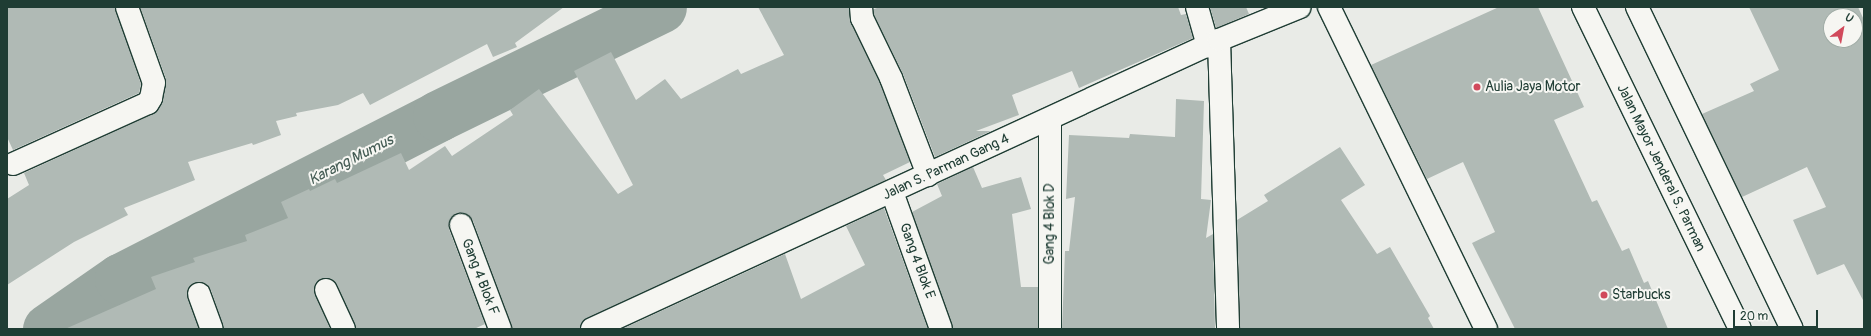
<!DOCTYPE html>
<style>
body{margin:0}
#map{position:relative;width:1871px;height:336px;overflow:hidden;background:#e9ebe7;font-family:Pangolin,sans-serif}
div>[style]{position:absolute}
.river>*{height:51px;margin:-25.5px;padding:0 25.5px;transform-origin:25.5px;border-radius:25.5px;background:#99a6a0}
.building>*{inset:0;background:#b0bab5}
.roads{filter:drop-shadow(1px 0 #1f3d34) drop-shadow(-1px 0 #1f3d34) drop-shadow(0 1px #1f3d34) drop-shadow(0 -1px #1f3d34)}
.minor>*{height:22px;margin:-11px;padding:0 11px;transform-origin:11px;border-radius:11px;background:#f6f6f2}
.major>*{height:22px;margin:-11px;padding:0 11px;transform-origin:11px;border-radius:11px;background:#f6f6f2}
.dots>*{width:11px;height:11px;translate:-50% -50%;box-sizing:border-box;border:2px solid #f6f6f2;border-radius:50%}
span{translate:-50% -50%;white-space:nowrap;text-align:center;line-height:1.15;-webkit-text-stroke:4px #f6f6f2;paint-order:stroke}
.poi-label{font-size:14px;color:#1f3d34}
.left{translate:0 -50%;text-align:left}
.street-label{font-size:14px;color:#1f3d34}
.water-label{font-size:15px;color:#445c54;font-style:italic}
.frame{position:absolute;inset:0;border:8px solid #1f3d34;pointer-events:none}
.north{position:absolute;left:1823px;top:8px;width:40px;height:40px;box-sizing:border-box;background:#f6f6f2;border:1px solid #a0aca6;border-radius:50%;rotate:32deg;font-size:11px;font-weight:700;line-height:16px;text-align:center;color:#1f3d34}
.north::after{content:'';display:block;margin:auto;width:14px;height:18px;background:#d1495b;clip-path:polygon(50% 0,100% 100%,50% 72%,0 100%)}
.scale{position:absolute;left:1733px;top:310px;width:85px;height:18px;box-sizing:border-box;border:2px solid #1f3d34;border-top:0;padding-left:5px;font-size:12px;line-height:14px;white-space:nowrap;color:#1f3d34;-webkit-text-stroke:3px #f6f6f2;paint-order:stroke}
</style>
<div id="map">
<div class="river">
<div style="left:48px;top:329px;width:88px;rotate:-34.8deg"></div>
<div style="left:120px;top:279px;width:357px;rotate:-27.1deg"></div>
<div style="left:438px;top:116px;width:248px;rotate:-26deg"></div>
</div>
<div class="building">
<div style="clip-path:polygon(7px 7px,115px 7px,141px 84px,139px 93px,13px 150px,7px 137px)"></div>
<div style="clip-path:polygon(140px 7px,564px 7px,515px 43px,517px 47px,493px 57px,487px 44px,370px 105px,363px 93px,338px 105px,296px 113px,297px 116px,276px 121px,281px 135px,253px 145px,252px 143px,188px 162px,195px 180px,124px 208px,128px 215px,74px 242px,7px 285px,7px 199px,29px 185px,24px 173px,153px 114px,162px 104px,166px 79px)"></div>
<div style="clip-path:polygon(758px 7px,849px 7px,851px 23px,880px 83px,910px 162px,883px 175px,886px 180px,587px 318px,582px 322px,580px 329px,513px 329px,473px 221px,463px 213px,452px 217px,449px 229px,485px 324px,474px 329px,356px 329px,337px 285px,327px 278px,316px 282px,314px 289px,330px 329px,224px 329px,211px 290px,201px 282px,190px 286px,187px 292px,199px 329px,65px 329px,156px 289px,151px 277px,195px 262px,193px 258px,247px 241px,245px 235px,288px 218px,281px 202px,309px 189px,310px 191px,335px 179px,337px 183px,401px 153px,409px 170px,445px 146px,452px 156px,513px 115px,510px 110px,539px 89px,618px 194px,633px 185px,574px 71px,611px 52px,636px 100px,665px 79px,681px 99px,738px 69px,741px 74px,784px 55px)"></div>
<div style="clip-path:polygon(880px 7px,1178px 7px,1181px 15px,1186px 14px,1193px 38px,1079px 88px,1072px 71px,1012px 95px,1019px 115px,976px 131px,991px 131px,935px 157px,903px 74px,874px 15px,874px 9px)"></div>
<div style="clip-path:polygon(1210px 7px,1246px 7px,1249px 14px,1216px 28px)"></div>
<div style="clip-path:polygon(1499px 7px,1538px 7px,1584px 107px,1554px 120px,1592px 202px,1597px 200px,1622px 251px,1629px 248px,1644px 283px,1648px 281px,1668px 329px,1515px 329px,1472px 243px,1495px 232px,1463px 162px,1427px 179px,1371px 65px)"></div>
<div style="clip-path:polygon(evenodd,1749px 7px,1858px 7px,1864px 20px,1864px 302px,1844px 264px,1817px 275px,1793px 220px,1826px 207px,1807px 167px,1742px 197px,1702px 114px,1754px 91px,1750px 84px,1779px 70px,1749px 7px,1831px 16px,1855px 16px,1855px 40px,1831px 40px,1831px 16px)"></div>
<div style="clip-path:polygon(1176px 99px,1204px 101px,1201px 199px,1211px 200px,1206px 238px,1213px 234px,1215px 329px,1062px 329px,1065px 251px,1069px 251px,1075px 197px,1066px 199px,1069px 135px,1129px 138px,1130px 134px,1175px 137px)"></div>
<div style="clip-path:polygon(1340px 147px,1365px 185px,1341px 200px,1377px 254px,1390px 247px,1430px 316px,1428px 318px,1434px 329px,1240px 329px,1237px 220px,1268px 201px,1264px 195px)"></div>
<div style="clip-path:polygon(973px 167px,982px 188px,1021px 177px,1031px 209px,1012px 214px,1021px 287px,1038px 287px,1038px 329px,953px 329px,912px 212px,942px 196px,937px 184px)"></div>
<div style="clip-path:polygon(884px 208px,928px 329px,622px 329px,785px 254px,801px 299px,865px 265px,846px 226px)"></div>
</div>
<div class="roads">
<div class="minor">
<div style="left:861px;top:7px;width:11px;rotate:85deg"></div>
<div style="left:862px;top:18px;width:67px;rotate:64.2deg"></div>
<div style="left:891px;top:78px;width:104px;rotate:69.1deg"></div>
<div style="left:1197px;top:7px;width:41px;rotate:74.2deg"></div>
<div style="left:1329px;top:7px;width:358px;rotate:64deg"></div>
<div style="left:1219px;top:40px;width:289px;rotate:88.2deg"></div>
<div style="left:1050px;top:120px;width:209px;rotate:90deg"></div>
<div style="left:13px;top:164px;width:148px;rotate:-24.3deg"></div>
<div style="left:148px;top:103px;width:6px;rotate:-59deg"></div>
<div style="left:151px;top:98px;width:15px;rotate:-79deg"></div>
<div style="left:154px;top:83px;width:81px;rotate:-109.6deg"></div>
<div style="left:892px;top:192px;width:145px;rotate:70.3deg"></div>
<div style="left:461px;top:225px;width:111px;rotate:69.4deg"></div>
<div style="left:326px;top:290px;width:43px;rotate:65.2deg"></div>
<div style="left:199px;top:294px;width:37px;rotate:70deg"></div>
<div style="left:592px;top:329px;width:690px;rotate:-24.75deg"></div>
<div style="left:1219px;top:40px;width:87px;rotate:-22.2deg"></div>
</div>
<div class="major">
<div style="left:1583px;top:7px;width:358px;rotate:64deg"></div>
<div style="left:1637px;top:7px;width:357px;rotate:64.3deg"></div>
</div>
</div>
<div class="dots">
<div style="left:1477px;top:87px;background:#d1495b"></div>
<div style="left:1604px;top:295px;background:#d1495b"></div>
</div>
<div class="poi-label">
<span class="left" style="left:1485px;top:87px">Aulia Jaya Motor</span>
<span class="left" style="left:1612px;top:295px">Starbucks</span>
</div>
<div class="street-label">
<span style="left:946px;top:167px;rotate:-25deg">Jalan S. Parman Gang 4</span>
<span style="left:1661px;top:168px;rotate:64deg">Jalan Mayor Jenderal S. Parman</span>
<span style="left:1050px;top:224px;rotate:-90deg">Gang 4 Blok D</span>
<span style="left:917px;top:261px;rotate:70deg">Gang 4 Blok E</span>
<span style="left:480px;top:277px;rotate:69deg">Gang 4 Blok F</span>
</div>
<div class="water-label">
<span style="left:351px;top:160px;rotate:-27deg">Karang Mumus</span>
</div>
<div class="frame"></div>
<div class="north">U</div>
<div class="scale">20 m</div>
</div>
